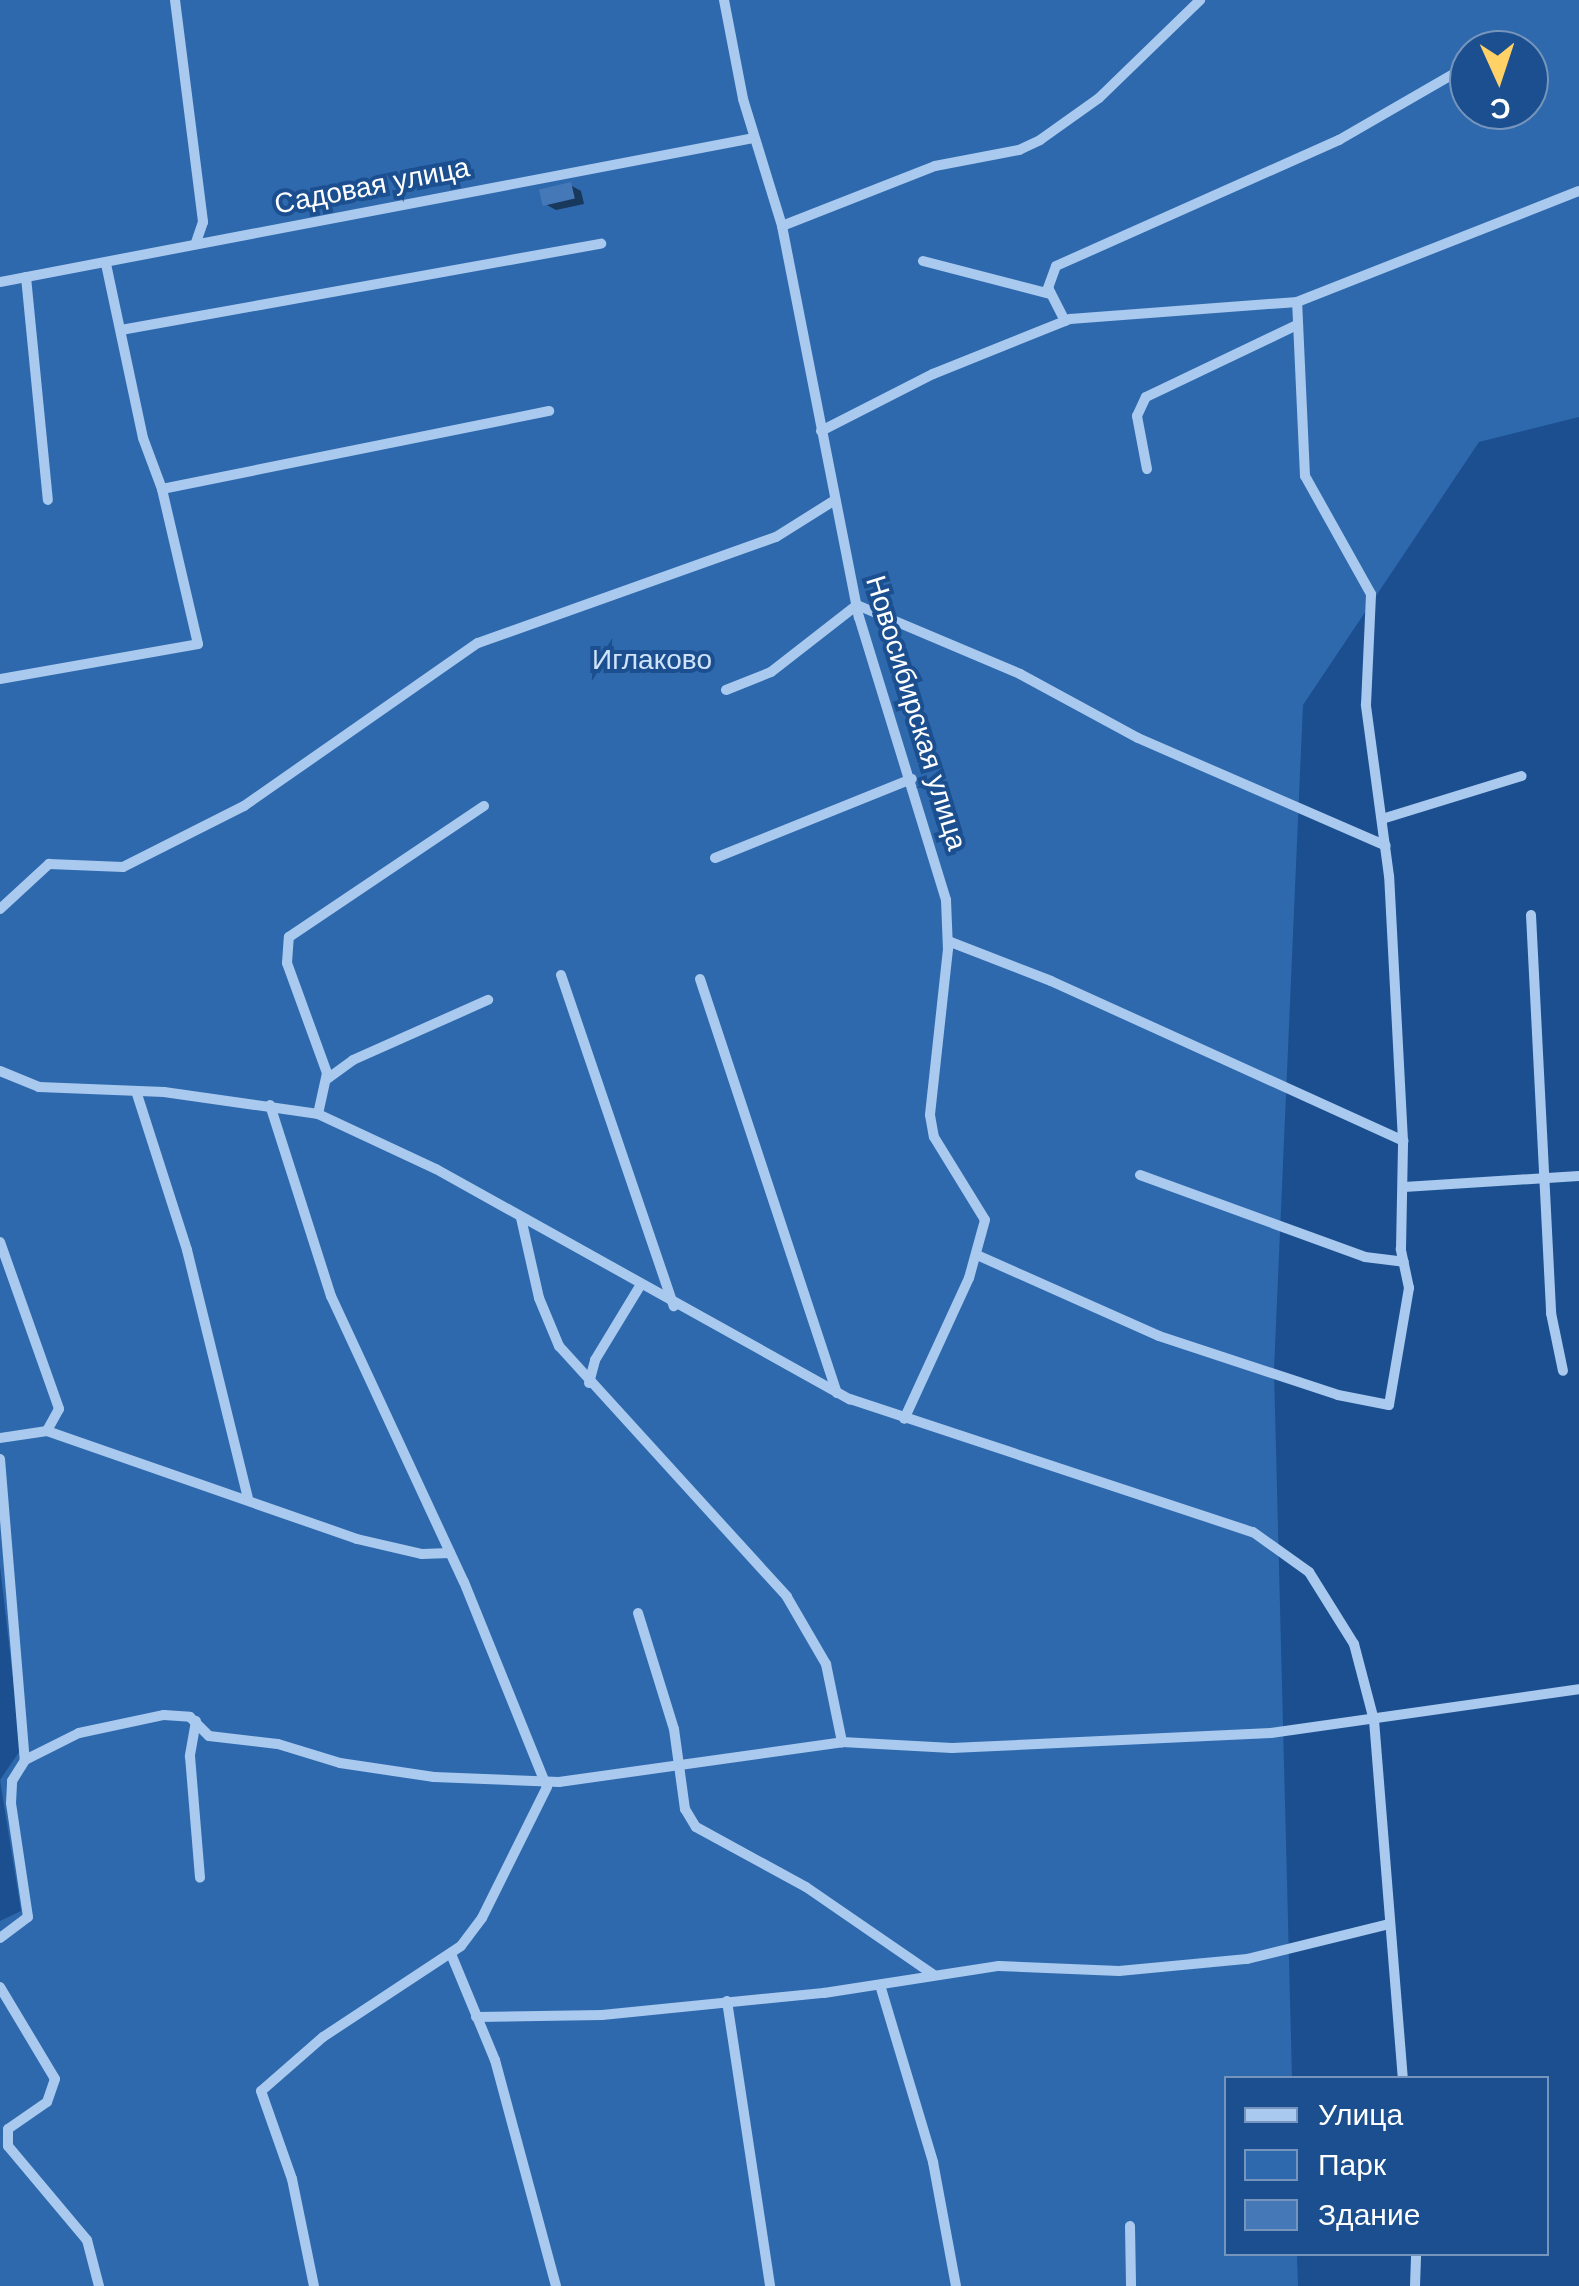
<!DOCTYPE html>
<meta charset="utf-8">
<style>
body{margin:0}
#map{position:relative;width:1579px;height:2286px;overflow:hidden;background:#1b4f8f;font-family:Helvetica,sans-serif}
div>[style]{position:absolute}
.green>*{inset:0;background:#2e69ad}
.shadow>*{inset:0;background:#0007}
.building>*{inset:0;background:#4478b7;transform-origin:0 0}
.street>*{height:10px;margin:-5px;padding:0 5px;transform-origin:5px;border-radius:5px;background:#a9c9ee}
span{translate:-50% -50%;white-space:nowrap;text-align:center;line-height:1.15;-webkit-text-stroke:8px #1b4f8f;paint-order:stroke}
.street-label{font-size:28px;color:#fff}
.park-label{font-size:28px;color:#cfe3fa}
.legend{position:absolute;left:1224px;top:2076px;width:325px;height:180px;box-sizing:border-box;background:#1b4f8f;border:2px solid #7695bc;margin:0;padding:12px 18px;list-style:none;font-size:30px;color:#fff}
.legend li{display:flex;align-items:center;gap:20px;height:50px}
.legend b{width:50px;border:2px solid #7695bc}
.north{position:absolute;left:1449px;top:30px;width:100px;height:100px;box-sizing:border-box;background:#1b4f8f;border:2px solid #7695bc;border-radius:50%;rotate:177deg;font-size:28px;font-weight:700;line-height:40px;text-align:center;color:#fff}
.north::after{content:'';display:block;margin:auto;width:35px;height:45px;background:#ffd166;clip-path:polygon(50% 0,100% 100%,50% 72%,0 100%)}
</style>
<div id="map">
<div class="green">
<div style="clip-path:polygon(evenodd,0 0,1579px 0,1579px 417px,1479px 442px,1303px 705px,1274px 1370px,1292px 2078px,1226px 2078px,1226px 2254px,1297px 2254px,1298px 2286px,0 2286px,0 1921px,21px 1911px,0 1780px,21px 1749px,0 1566px,0 0,1469px 50px,1529px 50px,1529px 110px,1469px 110px,1469px 50px)"></div>
</div>
<div class="shadow">
<div style="clip-path:polygon(570px 185px,581px 191px,584px 204px,556px 210px,545px 204px)"></div>
</div>
<div class="building">
<div style="left:571px;top:182px;width:17px;height:33px;rotate:77deg"></div>
</div>
<div class="street">
<div style="left:175px;top:0;width:224px;rotate:82.8deg"></div>
<div style="left:203px;top:222px;width:21px;rotate:109deg"></div>
<div style="left:724px;top:0;width:101px;rotate:79.1deg"></div>
<div style="left:743px;top:99px;width:133px;rotate:72.9deg"></div>
<div style="left:782px;top:226px;width:399px;rotate:78.9deg"></div>
<div style="left:859px;top:617px;width:296px;rotate:72.9deg"></div>
<div style="left:946px;top:900px;width:49px;rotate:87.7deg"></div>
<div style="left:948px;top:949px;width:167px;rotate:96.2deg"></div>
<div style="left:930px;top:1115px;width:22px;rotate:80deg"></div>
<div style="left:934px;top:1137px;width:97px;rotate:58.4deg"></div>
<div style="left:985px;top:1220px;width:60px;rotate:105.4deg"></div>
<div style="left:969px;top:1278px;width:155px;rotate:114.7deg"></div>
<div style="left:1494px;top:50px;width:15px;rotate:-32deg"></div>
<div style="left:782px;top:226px;width:164px;rotate:-21.4deg"></div>
<div style="left:935px;top:166px;width:86px;rotate:-10.8deg"></div>
<div style="left:1019px;top:150px;width:23px;rotate:-25deg"></div>
<div style="left:1040px;top:140px;width:72px;rotate:-35.4deg"></div>
<div style="left:1099px;top:98px;width:141px;rotate:-44.1deg"></div>
<div style="left:923px;top:261px;width:132px;rotate:14.5deg"></div>
<div style="left:26px;top:277px;width:224px;rotate:84.4deg"></div>
<div style="left:0;top:282px;width:768px;rotate:-10.81deg"></div>
<div style="left:1065px;top:321px;width:37px;rotate:-117deg"></div>
<div style="left:1048px;top:288px;width:23px;rotate:-70deg"></div>
<div style="left:1056px;top:266px;width:310px;rotate:-24deg"></div>
<div style="left:1339px;top:140px;width:150px;rotate:-30deg"></div>
<div style="left:121px;top:330px;width:488px;rotate:-10.2deg"></div>
<div style="left:821px;top:431px;width:126px;rotate:-27deg"></div>
<div style="left:933px;top:374px;width:148px;rotate:-21.9deg"></div>
<div style="left:1070px;top:319px;width:228px;rotate:-4.3deg"></div>
<div style="left:1297px;top:302px;width:303px;rotate:-21.5deg"></div>
<div style="left:1147px;top:469px;width:54px;rotate:-100.7deg"></div>
<div style="left:1137px;top:416px;width:21px;rotate:-65deg"></div>
<div style="left:1146px;top:397px;width:167px;rotate:-25.5deg"></div>
<div style="left:162px;top:489px;width:395px;rotate:-11.4deg"></div>
<div style="left:0;top:679px;width:201px;rotate:-10deg"></div>
<div style="left:198px;top:644px;width:159px;rotate:-103.1deg"></div>
<div style="left:162px;top:489px;width:54px;rotate:-110.4deg"></div>
<div style="left:143px;top:438px;width:178px;rotate:-102deg"></div>
<div style="left:726px;top:690px;width:48px;rotate:-21.8deg"></div>
<div style="left:771px;top:672px;width:109px;rotate:-37.9deg"></div>
<div style="left:857px;top:605px;width:177px;rotate:22.9deg"></div>
<div style="left:1020px;top:674px;width:134px;rotate:28.5deg"></div>
<div style="left:1138px;top:738px;width:270px;rotate:23.5deg"></div>
<div style="left:1382px;top:819px;width:146px;rotate:-17.1deg"></div>
<div style="left:715px;top:858px;width:212px;rotate:-21.9deg"></div>
<div style="left:0;top:909px;width:67px;rotate:-42.6deg"></div>
<div style="left:49px;top:864px;width:74px;rotate:2.3deg"></div>
<div style="left:123px;top:867px;width:136px;rotate:-26.8deg"></div>
<div style="left:244px;top:806px;width:285px;rotate:-34.9deg"></div>
<div style="left:478px;top:643px;width:316px;rotate:-19.6deg"></div>
<div style="left:776px;top:537px;width:70px;rotate:-32.1deg"></div>
<div style="left:1531px;top:915px;width:399px;rotate:87.1deg"></div>
<div style="left:1551px;top:1313px;width:59px;rotate:78.3deg"></div>
<div style="left:948px;top:941px;width:110px;rotate:21.2deg"></div>
<div style="left:1051px;top:981px;width:387px;rotate:24.4deg"></div>
<div style="left:561px;top:975px;width:350px;rotate:71.2deg"></div>
<div style="left:700px;top:979px;width:436px;rotate:71.7deg"></div>
<div style="left:0;top:1071px;width:42px;rotate:22.3deg"></div>
<div style="left:39px;top:1087px;width:125px;rotate:2.3deg"></div>
<div style="left:164px;top:1092px;width:156px;rotate:8.1deg"></div>
<div style="left:318px;top:1114px;width:130px;rotate:25deg"></div>
<div style="left:436px;top:1169px;width:474px;rotate:29.1deg"></div>
<div style="left:850px;top:1399px;width:424px;rotate:18.3deg"></div>
<div style="left:1253px;top:1532px;width:69px;rotate:35.5deg"></div>
<div style="left:1309px;top:1572px;width:85px;rotate:58deg"></div>
<div style="left:1354px;top:1644px;width:79px;rotate:75.3deg"></div>
<div style="left:1374px;top:1720px;width:359px;rotate:85.4deg"></div>
<div style="left:327px;top:1079px;width:32px;rotate:-36deg"></div>
<div style="left:353px;top:1060px;width:148px;rotate:-24deg"></div>
<div style="left:136px;top:1091px;width:167px;rotate:72.2deg"></div>
<div style="left:187px;top:1250px;width:256px;rotate:76.2deg"></div>
<div style="left:270px;top:1105px;width:201px;rotate:72.3deg"></div>
<div style="left:331px;top:1296px;width:315px;rotate:65.1deg"></div>
<div style="left:464px;top:1582px;width:221px;rotate:68deg"></div>
<div style="left:547px;top:1787px;width:146px;rotate:116.4deg"></div>
<div style="left:482px;top:1918px;width:35px;rotate:127deg"></div>
<div style="left:461px;top:1946px;width:165px;rotate:146.6deg"></div>
<div style="left:323px;top:2037px;width:82px;rotate:138.9deg"></div>
<div style="left:261px;top:2091px;width:93px;rotate:70.6deg"></div>
<div style="left:292px;top:2179px;width:109px;rotate:78.4deg"></div>
<div style="left:318px;top:1114px;width:42px;rotate:-77.6deg"></div>
<div style="left:327px;top:1073px;width:117px;rotate:-110deg"></div>
<div style="left:287px;top:963px;width:26px;rotate:-86deg"></div>
<div style="left:289px;top:937px;width:235px;rotate:-33.9deg"></div>
<div style="left:1140px;top:1175px;width:239px;rotate:20deg"></div>
<div style="left:1365px;top:1257px;width:39px;rotate:7deg"></div>
<div style="left:1404px;top:1187px;width:175px;rotate:-3.6deg"></div>
<div style="left:521px;top:1218px;width:82px;rotate:77.3deg"></div>
<div style="left:539px;top:1298px;width:52px;rotate:67.4deg"></div>
<div style="left:559px;top:1346px;width:339px;rotate:47.7deg"></div>
<div style="left:787px;top:1597px;width:78px;rotate:59.8deg"></div>
<div style="left:826px;top:1664px;width:80px;rotate:78.4deg"></div>
<div style="left:0;top:1242px;width:177px;rotate:70.5deg"></div>
<div style="left:59px;top:1409px;width:25px;rotate:119deg"></div>
<div style="left:47px;top:1431px;width:48px;rotate:171.5deg"></div>
<div style="left:977px;top:1255px;width:199px;rotate:24deg"></div>
<div style="left:1159px;top:1336px;width:188px;rotate:18.2deg"></div>
<div style="left:1338px;top:1395px;width:52px;rotate:11.1deg"></div>
<div style="left:1389px;top:1405px;width:119px;rotate:-80.3deg"></div>
<div style="left:1409px;top:1288px;width:40px;rotate:-102deg"></div>
<div style="left:1401px;top:1249px;width:108px;rotate:-88.9deg"></div>
<div style="left:1403px;top:1141px;width:265px;rotate:-93deg"></div>
<div style="left:1389px;top:876px;width:173px;rotate:-97.7deg"></div>
<div style="left:1366px;top:705px;width:111px;rotate:-87.4deg"></div>
<div style="left:1371px;top:594px;width:135px;rotate:-119.2deg"></div>
<div style="left:1305px;top:476px;width:174px;rotate:-92.6deg"></div>
<div style="left:589px;top:1383px;width:24px;rotate:-75deg"></div>
<div style="left:595px;top:1360px;width:87px;rotate:-58.7deg"></div>
<div style="left:47px;top:1431px;width:328px;rotate:19.2deg"></div>
<div style="left:357px;top:1539px;width:67px;rotate:13deg"></div>
<div style="left:422px;top:1554px;width:28px;rotate:-2deg"></div>
<div style="left:0;top:1459px;width:302px;rotate:85.3deg"></div>
<div style="left:638px;top:1613px;width:121px;rotate:72.8deg"></div>
<div style="left:674px;top:1729px;width:81px;rotate:82.2deg"></div>
<div style="left:685px;top:1809px;width:21px;rotate:59deg"></div>
<div style="left:696px;top:1827px;width:125px;rotate:28.6deg"></div>
<div style="left:806px;top:1887px;width:155px;rotate:34.5deg"></div>
<div style="left:196px;top:1721px;width:36px;rotate:100deg"></div>
<div style="left:190px;top:1756px;width:122px;rotate:85.3deg"></div>
<div style="left:0;top:1938px;width:35px;rotate:-37deg"></div>
<div style="left:28px;top:1917px;width:115px;rotate:-98.5deg"></div>
<div style="left:11px;top:1803px;width:22px;rotate:-87deg"></div>
<div style="left:12px;top:1781px;width:25px;rotate:-58deg"></div>
<div style="left:25px;top:1760px;width:60px;rotate:-26.6deg"></div>
<div style="left:79px;top:1733px;width:87px;rotate:-12deg"></div>
<div style="left:164px;top:1715px;width:26px;rotate:4deg"></div>
<div style="left:190px;top:1717px;width:27px;rotate:45deg"></div>
<div style="left:209px;top:1736px;width:69px;rotate:6.6deg"></div>
<div style="left:278px;top:1744px;width:65px;rotate:17deg"></div>
<div style="left:340px;top:1763px;width:95px;rotate:8.5deg"></div>
<div style="left:434px;top:1777px;width:125px;rotate:2.3deg"></div>
<div style="left:559px;top:1782px;width:286px;rotate:-8deg"></div>
<div style="left:842px;top:1742px;width:110px;rotate:3.1deg"></div>
<div style="left:952px;top:1748px;width:319px;rotate:-2.7deg"></div>
<div style="left:1271px;top:1733px;width:311px;rotate:-8.1deg"></div>
<div style="left:451px;top:1954px;width:115px;rotate:67.5deg"></div>
<div style="left:495px;top:2060px;width:234px;rotate:74.9deg"></div>
<div style="left:880px;top:1985px;width:185px;rotate:73.3deg"></div>
<div style="left:933px;top:2162px;width:126px;rotate:79.5deg"></div>
<div style="left:0;top:1987px;width:107px;rotate:59.1deg"></div>
<div style="left:55px;top:2079px;width:24px;rotate:109deg"></div>
<div style="left:47px;top:2102px;width:47px;rotate:145.3deg"></div>
<div style="left:8px;top:2129px;width:17px;rotate:90deg"></div>
<div style="left:8px;top:2146px;width:123px;rotate:50deg"></div>
<div style="left:87px;top:2240px;width:48px;rotate:75.4deg"></div>
<div style="left:727px;top:2001px;width:288px;rotate:81.4deg"></div>
<div style="left:476px;top:2017px;width:126px;rotate:-0.9deg"></div>
<div style="left:602px;top:2015px;width:223px;rotate:-5.7deg"></div>
<div style="left:824px;top:1993px;width:177px;rotate:-8.8deg"></div>
<div style="left:999px;top:1966px;width:120px;rotate:2.4deg"></div>
<div style="left:1119px;top:1971px;width:129px;rotate:-5.4deg"></div>
<div style="left:1247px;top:1959px;width:146px;rotate:-13.8deg"></div>
<div style="left:1130px;top:2226px;width:60px;rotate:89deg"></div>
<div style="left:1415px;top:2286px;width:32px;rotate:-88deg"></div>
</div>
<div class="street-label">
<span style="left:372px;top:186px;rotate:-11deg">Садовая улица</span>
<span style="left:916px;top:713px;rotate:73deg">Новосибирская улица</span>
</div>
<div class="park-label">
<span style="left:652px;top:660px">Иглаково</span>
</div>
<ul class="legend">
<li><b style="height:12px;background:#a9c9ee"></b>Улица</li>
<li><b style="height:28px;background:#2e69ad"></b>Парк</li>
<li><b style="height:28px;background:#4478b7"></b>Здание</li>
</ul>
<div class="north">С</div>
</div>
